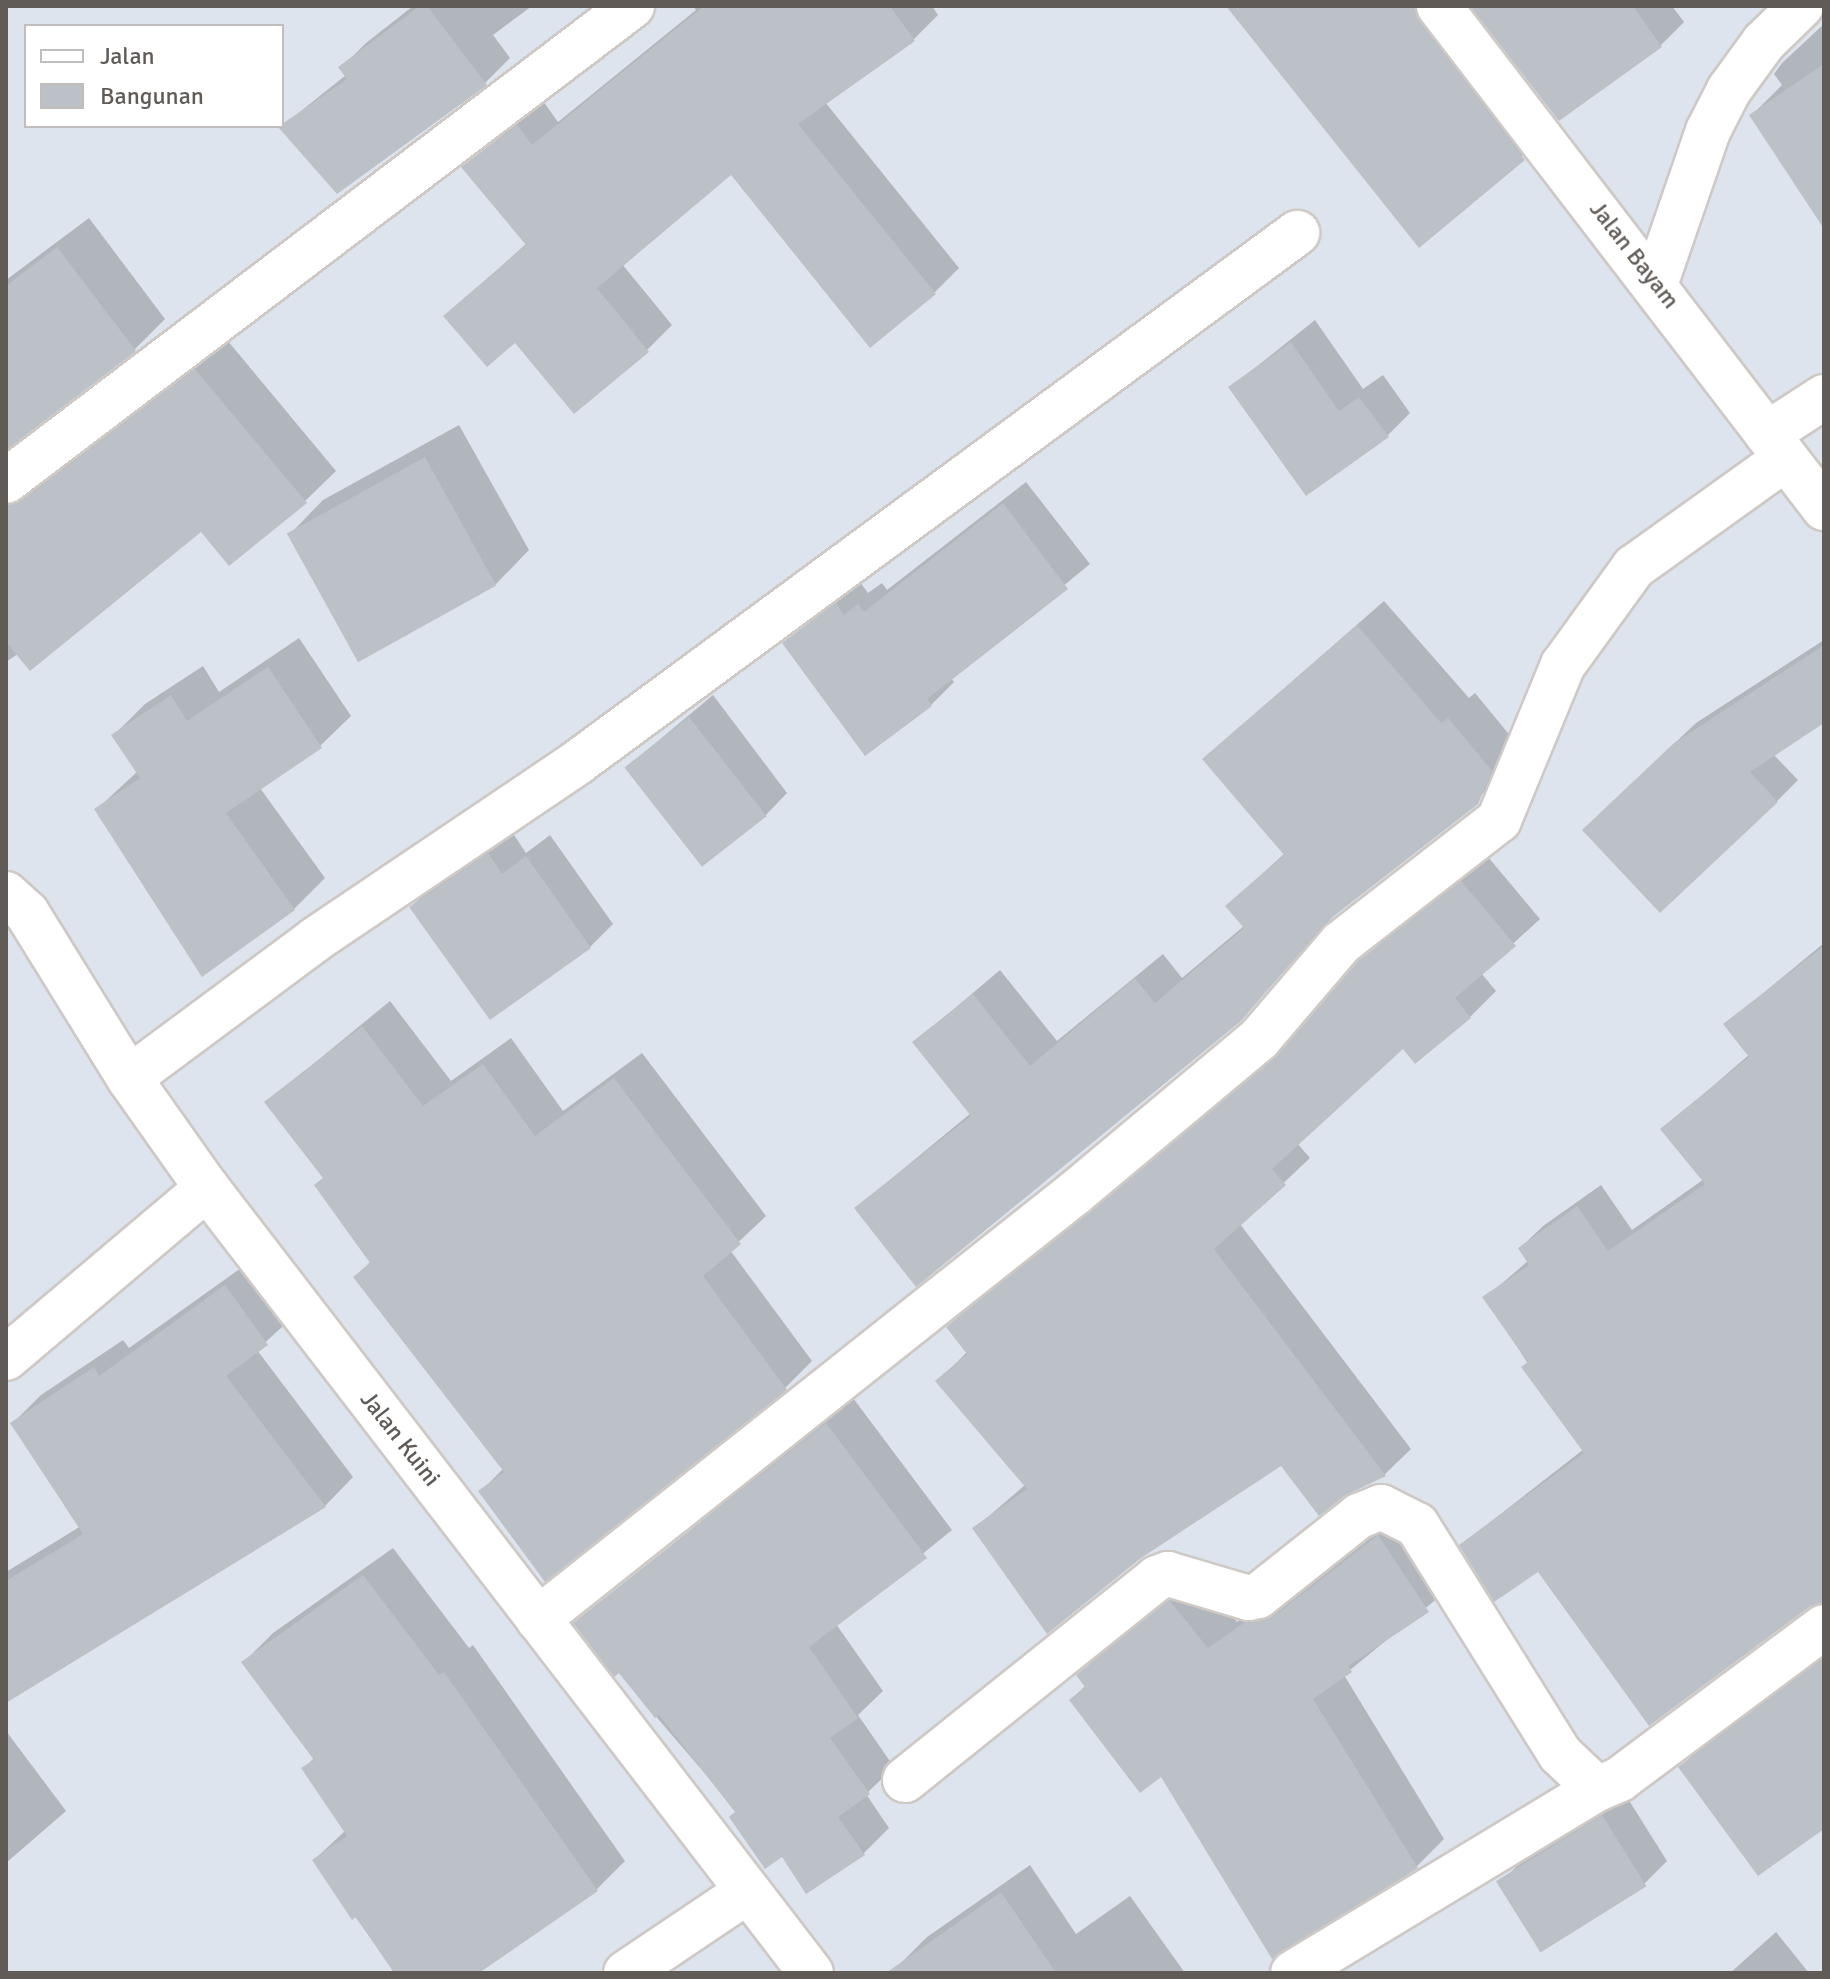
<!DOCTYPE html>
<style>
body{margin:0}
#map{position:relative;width:1830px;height:1979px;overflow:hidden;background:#dee4ed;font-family:Signika,sans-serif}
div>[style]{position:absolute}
.shadow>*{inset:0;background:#0003}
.building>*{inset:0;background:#bbc1c6;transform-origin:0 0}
.roads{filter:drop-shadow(2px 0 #cec9c5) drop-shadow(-2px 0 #cec9c5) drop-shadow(0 2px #cec9c5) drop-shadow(0 -2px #cec9c5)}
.minor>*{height:44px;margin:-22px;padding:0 22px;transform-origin:22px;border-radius:22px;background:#fff}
span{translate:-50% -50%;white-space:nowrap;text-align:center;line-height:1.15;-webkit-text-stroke:8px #fff;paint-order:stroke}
.street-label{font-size:24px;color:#615b57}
.frame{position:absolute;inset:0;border:8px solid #615b57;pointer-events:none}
.legend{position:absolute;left:24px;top:24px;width:260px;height:104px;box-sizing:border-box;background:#fff;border:2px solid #c0bdbc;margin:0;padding:10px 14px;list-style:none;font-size:24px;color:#615b57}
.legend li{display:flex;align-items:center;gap:16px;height:40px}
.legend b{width:40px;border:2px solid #c0bdbc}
</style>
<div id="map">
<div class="shadow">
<div style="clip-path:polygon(413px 6px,532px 6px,493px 35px,510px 58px,485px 83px,281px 127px,346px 75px,341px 68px,366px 43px)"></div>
<div style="clip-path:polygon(693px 6px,932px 6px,938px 15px,913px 40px,825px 102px,959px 268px,934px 293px,731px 172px,622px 264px,672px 325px,647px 350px,515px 340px,446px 316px,527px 243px,463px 168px,543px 101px,558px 122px,696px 10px)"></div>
<div style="clip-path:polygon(1228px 6px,1461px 6px,1554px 128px,1420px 245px)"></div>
<div style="clip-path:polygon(1473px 6px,1672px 6px,1684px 22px,1661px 45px,1559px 119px)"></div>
<div style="clip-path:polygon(1824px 24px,1824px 179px,1752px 115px,1782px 85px,1774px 74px,1782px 63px)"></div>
<div style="clip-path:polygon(89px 218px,165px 319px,135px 349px,16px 439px,11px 452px,227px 340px,336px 471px,305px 501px,201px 529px,6px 662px,6px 280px)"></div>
<div style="clip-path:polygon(1315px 320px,1363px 389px,1383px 375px,1410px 413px,1387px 436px,1231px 387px)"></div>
<div style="clip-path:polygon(459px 425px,529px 550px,496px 584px,290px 534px,323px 500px)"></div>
<div style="clip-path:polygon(1026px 482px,1090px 564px,951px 678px,954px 682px,931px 705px,785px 643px,860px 582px,868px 593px,882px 583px,887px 590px)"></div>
<div style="clip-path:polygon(1384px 601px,1469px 698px,1475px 693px,1517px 744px,1504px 776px,1336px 913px,1240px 1020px,856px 1208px,971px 1113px,915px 1042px,1000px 970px,1057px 1041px,1163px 954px,1182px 978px,1244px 926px,1227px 906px,1285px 853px,1204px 759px)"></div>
<div style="clip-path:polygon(299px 638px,351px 716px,320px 746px,260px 788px,325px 878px,294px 909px,97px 809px,138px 771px,114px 735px,145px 704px,203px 666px,219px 692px)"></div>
<div style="clip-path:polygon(1824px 640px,1824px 721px,1773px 754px,1798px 780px,1777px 801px,1605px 809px,1696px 723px)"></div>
<div style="clip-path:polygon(713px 695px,787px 793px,765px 816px,627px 767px)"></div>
<div style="clip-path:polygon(512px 832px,526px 853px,550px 835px,613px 924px,590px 947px,411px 907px,434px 884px)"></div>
<div style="clip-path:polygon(1488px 857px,1540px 919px,1481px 973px,1496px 991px,1470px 1017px,1403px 1047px,1297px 1143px,1310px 1158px,1240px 1224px,1411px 1449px,1385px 1474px,1343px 1494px,1282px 1463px,975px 1528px,1025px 1485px,938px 1381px,968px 1351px,949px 1327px,1291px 1043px,1387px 936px)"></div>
<div style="clip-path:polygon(1824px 943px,1824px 1595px,1649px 1723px,1538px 1570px,1461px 1545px,1584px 1449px,1485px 1298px,1528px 1261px,1520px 1248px,1543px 1226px,1601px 1185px,1632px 1230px,1704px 1179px,1663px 1129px,1750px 1054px,1726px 1024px)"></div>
<div style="clip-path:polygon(390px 1001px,451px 1081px,511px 1038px,563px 1111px,642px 1053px,766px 1216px,730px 1250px,812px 1361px,785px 1388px,481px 1491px,503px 1469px,356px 1277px,371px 1261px,325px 1177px,267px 1102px)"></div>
<div style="clip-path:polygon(255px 1258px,296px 1314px,257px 1350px,353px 1477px,325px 1506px,6px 1700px,6px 1572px,81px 1526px,12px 1424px,41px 1395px,123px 1340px,129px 1348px)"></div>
<div style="clip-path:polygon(853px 1398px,952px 1530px,836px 1624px,883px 1691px,858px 1715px,894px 1767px,866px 1794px,889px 1828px,863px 1854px,782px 1854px,737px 1811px,576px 1623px)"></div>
<div style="clip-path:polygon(1407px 1509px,1456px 1583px,1344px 1675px,1444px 1839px,1416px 1867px,1161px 1774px,1071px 1700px,1086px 1685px,1079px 1675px,1107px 1647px,1198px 1574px,1237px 1622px,1276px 1595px,1304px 1588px)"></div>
<div style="clip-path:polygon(393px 1548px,469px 1648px,473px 1645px,625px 1861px,596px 1890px,476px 1973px,396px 1973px,314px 1860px,346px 1830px,304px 1768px,315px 1757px,244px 1662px,273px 1633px)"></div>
<div style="clip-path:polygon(1824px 1652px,1824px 1826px,1681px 1767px,1706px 1742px)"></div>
<div style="clip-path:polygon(6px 1731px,66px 1811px,6px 1863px)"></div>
<div style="clip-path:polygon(1625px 1794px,1667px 1861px,1644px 1884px,1500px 1883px,1523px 1860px)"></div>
<div style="clip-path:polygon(1030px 1865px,1076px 1934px,1130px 1896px,1185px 1973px,905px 1973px,899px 1965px,927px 1937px)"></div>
<div style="clip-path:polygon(1776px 1932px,1809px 1973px,1730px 1973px)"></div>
</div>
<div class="building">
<div style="clip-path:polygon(420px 6px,427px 6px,487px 85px,337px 194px,278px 127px,347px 79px,338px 67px)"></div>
<div style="clip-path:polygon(704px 6px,890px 6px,915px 41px,798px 124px,936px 294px,870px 348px,731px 175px,597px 288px,649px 352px,574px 414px,515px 343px,487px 367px,443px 316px,526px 245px,461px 167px,517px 125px,532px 145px)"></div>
<div style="clip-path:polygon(1226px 6px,1415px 6px,1419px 21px,1525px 160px,1419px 248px)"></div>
<div style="clip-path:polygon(1470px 6px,1633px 6px,1662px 47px,1559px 121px)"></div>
<div style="clip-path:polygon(1824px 64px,1824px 229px,1749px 115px)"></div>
<div style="clip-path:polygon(57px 247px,136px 351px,6px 450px,6px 286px)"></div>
<div style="clip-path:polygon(1291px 342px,1339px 411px,1359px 397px,1389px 437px,1306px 496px,1228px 387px)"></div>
<div style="clip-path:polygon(195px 369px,307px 503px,229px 566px,201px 532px,30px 671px,6px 642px,6px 505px,21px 501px)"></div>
<div style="left:425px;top:457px;width:147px;height:158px;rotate:61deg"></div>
<div style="clip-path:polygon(1003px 503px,1068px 589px,927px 699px,932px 706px,865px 756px,782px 643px,836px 603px,844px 615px,858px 604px,864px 612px)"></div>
<div style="clip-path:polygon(1357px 625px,1441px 723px,1448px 718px,1492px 771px,1478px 804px,1325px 923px,1241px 1021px,916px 1287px,854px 1208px,971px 1116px,912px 1042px,973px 994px,1030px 1066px,1135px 978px,1155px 1003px,1244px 928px,1225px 906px,1284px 855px,1202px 759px)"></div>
<div style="clip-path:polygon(1824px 645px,1824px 723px,1750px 772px,1778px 802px,1660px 913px,1582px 830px,1673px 744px)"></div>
<div style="clip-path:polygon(268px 667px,322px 748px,226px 813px,295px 910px,202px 977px,94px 809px,140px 778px,111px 735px,171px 695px,187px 721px)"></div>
<div style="left:689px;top:717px;width:126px;height:82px;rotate:52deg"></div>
<div style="clip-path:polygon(488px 853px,502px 874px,526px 856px,591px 948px,490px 1020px,409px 907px)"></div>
<div style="clip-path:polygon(1461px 881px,1516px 946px,1455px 998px,1471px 1018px,1415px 1064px,1403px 1049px,1272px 1169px,1286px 1185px,1214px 1249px,1386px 1476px,1344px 1496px,1319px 1516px,1281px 1466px,1141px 1558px,1047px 1634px,972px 1528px,1027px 1489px,935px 1381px,967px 1354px,946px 1327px,1275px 1058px,1358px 961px)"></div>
<div style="clip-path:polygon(1824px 946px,1824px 1602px,1809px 1607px,1649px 1726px,1538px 1572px,1494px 1602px,1459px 1545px,1584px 1453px,1521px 1367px,1528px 1362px,1482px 1297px,1529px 1265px,1518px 1248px,1577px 1206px,1608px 1251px,1705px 1184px,1660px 1129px,1749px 1057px,1723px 1024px)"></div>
<div style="clip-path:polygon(362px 1026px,423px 1106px,483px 1064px,535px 1136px,614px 1078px,741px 1244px,703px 1276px,787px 1390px,545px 1582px,478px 1491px,504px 1472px,353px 1277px,370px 1263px,314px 1185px,323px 1178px,264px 1102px)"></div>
<div style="clip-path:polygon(225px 1285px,268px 1345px,226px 1376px,326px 1507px,6px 1703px,6px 1581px,83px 1534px,10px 1423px,94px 1367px,99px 1376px)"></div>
<div style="clip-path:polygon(826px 1423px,927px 1558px,809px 1647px,858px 1718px,830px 1738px,870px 1794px,838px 1817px,865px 1855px,806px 1894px,782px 1857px,765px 1869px,729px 1817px,735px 1812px,659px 1715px,655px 1718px,619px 1673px,614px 1677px,573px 1623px)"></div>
<div style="clip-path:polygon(1378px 1535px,1429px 1612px,1348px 1666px,1352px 1672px,1313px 1699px,1418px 1868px,1272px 1959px,1161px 1777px,1140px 1793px,1069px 1700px,1085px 1687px,1076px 1675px,1169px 1600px,1208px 1648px,1245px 1622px,1274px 1616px)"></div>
<div style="clip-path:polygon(363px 1575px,439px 1675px,444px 1672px,598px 1891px,479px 1973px,394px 1973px,356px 1917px,352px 1920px,312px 1860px,347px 1836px,301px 1768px,314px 1760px,241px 1662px)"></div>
<div style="clip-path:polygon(1824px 1658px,1824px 1829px,1758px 1876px,1678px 1767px)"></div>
<div style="left:1602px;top:1815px;width:84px;height:125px;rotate:58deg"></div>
<div style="clip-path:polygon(1001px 1892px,1056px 1973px,886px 1973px)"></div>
</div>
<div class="roads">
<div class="minor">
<div style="left:1439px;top:6px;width:633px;rotate:52.51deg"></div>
<div style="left:1656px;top:282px;width:160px;rotate:-71deg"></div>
<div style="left:1708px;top:131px;width:46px;rotate:-62.9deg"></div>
<div style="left:1729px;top:90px;width:59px;rotate:-53.9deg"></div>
<div style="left:1764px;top:42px;width:52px;rotate:-44.2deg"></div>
<div style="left:1767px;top:434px;width:68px;rotate:-33deg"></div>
<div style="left:6px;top:481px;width:786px;rotate:-37.19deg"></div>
<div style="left:6px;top:894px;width:28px;rotate:42deg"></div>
<div style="left:27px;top:913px;width:194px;rotate:58.3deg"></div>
<div style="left:129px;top:1078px;width:135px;rotate:54.7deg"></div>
<div style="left:207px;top:1188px;width:990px;rotate:52.42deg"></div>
<div style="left:129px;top:1078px;width:233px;rotate:-36.6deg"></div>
<div style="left:316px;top:939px;width:316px;rotate:-34deg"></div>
<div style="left:578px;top:762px;width:893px;rotate:-36.34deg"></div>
<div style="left:6px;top:1358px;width:263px;rotate:-40.2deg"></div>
<div style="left:538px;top:1619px;width:687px;rotate:-38.44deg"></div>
<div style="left:1076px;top:1192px;width:239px;rotate:-39.9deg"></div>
<div style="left:1259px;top:1039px;width:126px;rotate:-49.5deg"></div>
<div style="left:1341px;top:943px;width:200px;rotate:-37.9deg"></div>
<div style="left:1499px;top:820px;width:168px;rotate:-67.6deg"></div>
<div style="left:1563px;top:665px;width:121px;rotate:-54.1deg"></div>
<div style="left:1634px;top:567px;width:186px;rotate:-35.6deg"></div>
<div style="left:905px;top:1780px;width:323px;rotate:-38.7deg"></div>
<div style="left:1157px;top:1578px;width:12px;rotate:-20deg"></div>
<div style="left:1168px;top:1574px;width:84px;rotate:16.5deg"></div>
<div style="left:1249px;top:1598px;width:9px;rotate:-13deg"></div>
<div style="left:1258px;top:1596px;width:129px;rotate:-38.4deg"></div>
<div style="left:1359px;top:1516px;width:24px;rotate:-22deg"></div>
<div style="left:1381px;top:1507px;width:40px;rotate:26.6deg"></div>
<div style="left:1417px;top:1525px;width:270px;rotate:58deg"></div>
<div style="left:1560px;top:1754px;width:51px;rotate:43.4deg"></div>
<div style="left:1597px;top:1789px;width:25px;rotate:-23deg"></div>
<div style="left:1620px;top:1779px;width:254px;rotate:-36.7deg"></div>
<div style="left:626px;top:1973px;width:147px;rotate:-33.9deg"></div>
<div style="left:1293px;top:1973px;width:355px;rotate:-31.2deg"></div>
</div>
</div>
<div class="street-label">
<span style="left:1634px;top:255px;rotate:52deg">Jalan Bayam</span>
<span style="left:400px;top:1439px;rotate:52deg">Jalan Kuini</span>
</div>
<div class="frame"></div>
<ul class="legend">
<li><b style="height:10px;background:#fff"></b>Jalan</li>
<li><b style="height:22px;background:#bbc1c6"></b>Bangunan</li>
</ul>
</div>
